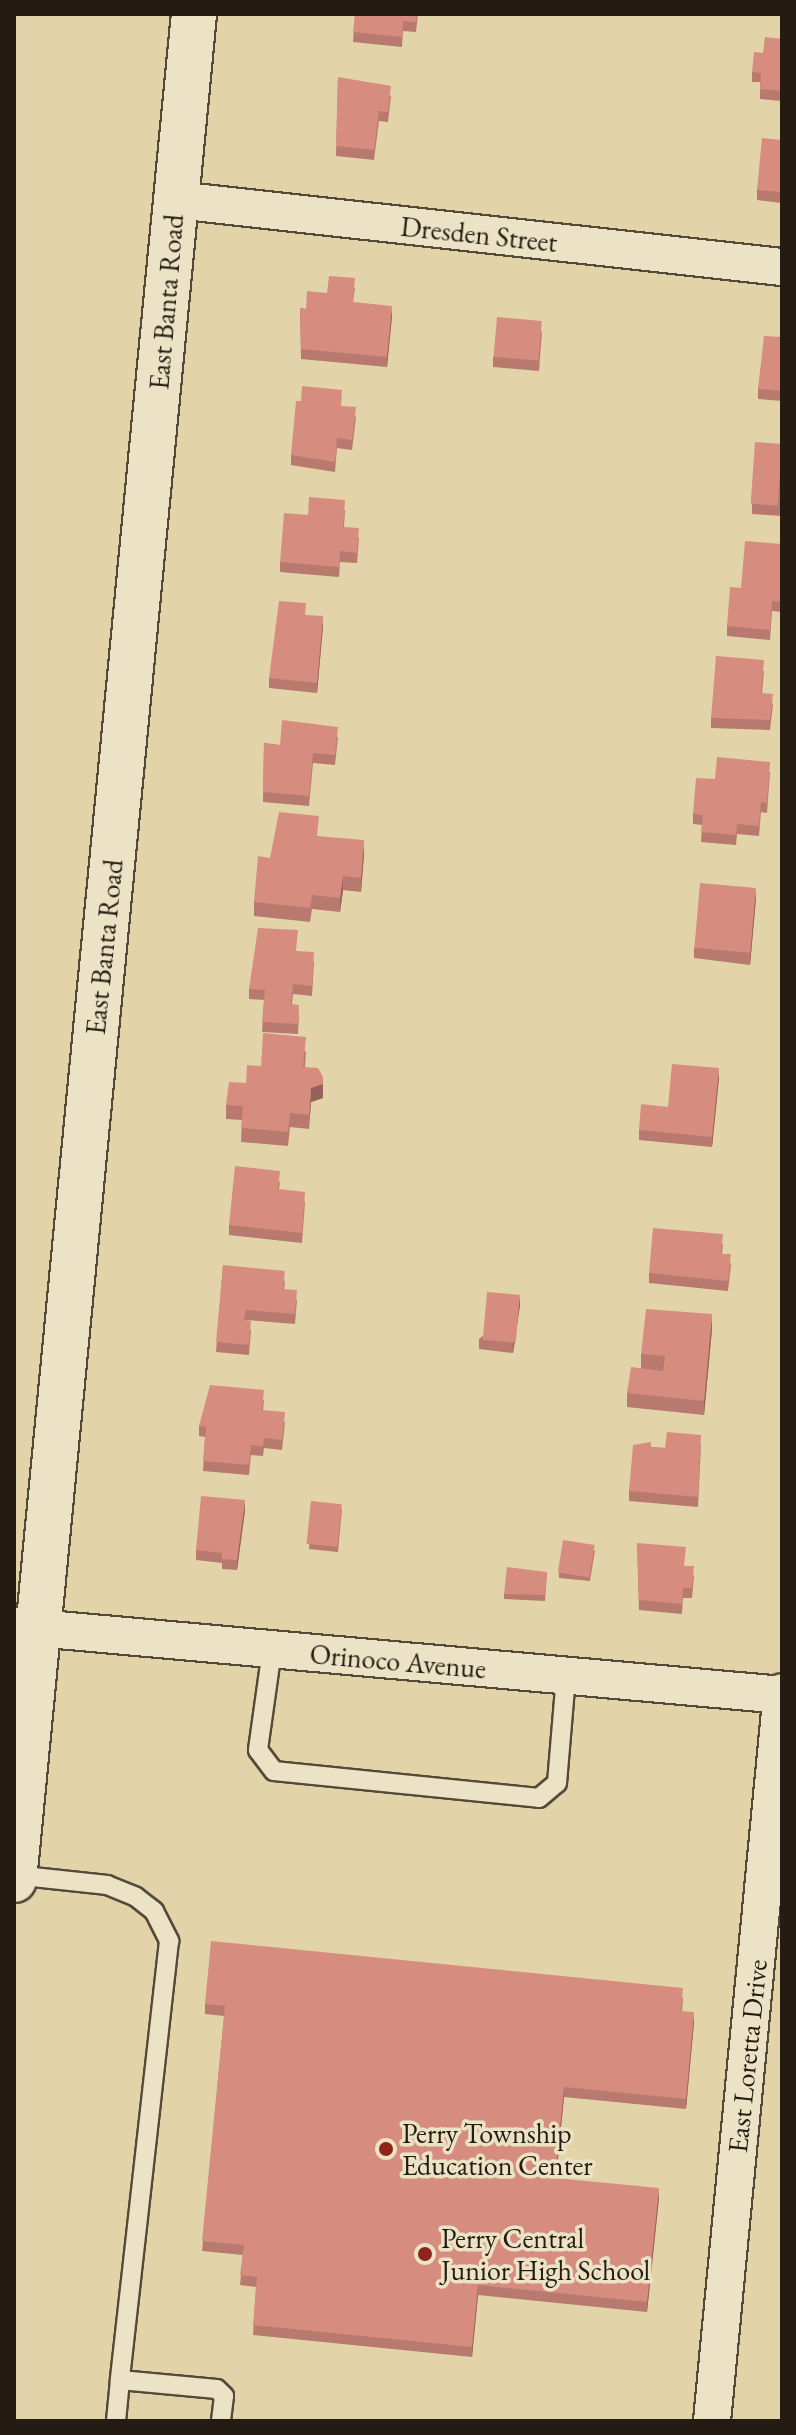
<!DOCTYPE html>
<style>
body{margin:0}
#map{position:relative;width:796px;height:2435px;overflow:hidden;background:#e2d4a8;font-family:"EB Garamond",serif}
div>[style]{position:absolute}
.roads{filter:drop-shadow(2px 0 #544a38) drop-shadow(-2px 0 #544a38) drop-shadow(0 2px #544a38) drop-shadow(0 -2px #544a38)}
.service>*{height:18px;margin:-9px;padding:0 9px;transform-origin:9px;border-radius:9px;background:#ece3c6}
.minor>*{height:36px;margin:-18px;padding:0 18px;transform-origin:18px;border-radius:18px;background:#ece3c6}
.tertiary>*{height:44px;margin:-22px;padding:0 22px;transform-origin:22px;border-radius:22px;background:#ece3c6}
.wall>*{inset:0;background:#b8796e}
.shaded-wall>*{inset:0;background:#96635a}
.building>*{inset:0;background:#d68d80;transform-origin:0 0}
.dots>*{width:22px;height:22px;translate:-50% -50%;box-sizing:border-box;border:4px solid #ece3c6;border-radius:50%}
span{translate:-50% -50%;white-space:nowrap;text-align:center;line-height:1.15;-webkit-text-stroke:7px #ece3c6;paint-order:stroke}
.street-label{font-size:28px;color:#241c12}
.poi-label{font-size:28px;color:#241c12}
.left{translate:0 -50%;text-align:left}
.frame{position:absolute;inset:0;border:16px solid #241c12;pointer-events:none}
</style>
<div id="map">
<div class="roads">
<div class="service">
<div style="left:272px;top:1650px;width:101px;rotate:98deg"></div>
<div style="left:258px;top:1750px;width:26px;rotate:53deg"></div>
<div style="left:274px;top:1771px;width:266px;rotate:5.8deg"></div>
<div style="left:539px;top:1798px;width:23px;rotate:-40deg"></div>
<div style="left:557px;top:1783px;width:108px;rotate:-85.2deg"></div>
<div style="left:14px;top:1875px;width:94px;rotate:6.1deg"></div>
<div style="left:107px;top:1885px;width:31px;rotate:22deg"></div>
<div style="left:136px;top:1897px;width:23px;rotate:38deg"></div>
<div style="left:154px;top:1911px;width:34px;rotate:63deg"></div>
<div style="left:169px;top:1941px;width:442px;rotate:96.4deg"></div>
<div style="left:120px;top:2380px;width:97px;rotate:5.3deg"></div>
<div style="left:217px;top:2389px;width:10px;rotate:45deg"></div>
<div style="left:224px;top:2396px;width:25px;rotate:97deg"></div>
<div style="left:116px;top:2421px;width:41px;rotate:-84.4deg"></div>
</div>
<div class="minor">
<div style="left:176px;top:200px;width:610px;rotate:6.31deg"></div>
<div style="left:14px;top:1626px;width:771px;rotate:5.13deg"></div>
<div style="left:712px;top:2421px;width:732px;rotate:-84.52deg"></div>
</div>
<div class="tertiary">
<div style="left:14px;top:1880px;width:1875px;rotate:-84.49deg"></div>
</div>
</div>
<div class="wall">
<div style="clip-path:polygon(352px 14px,418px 14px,416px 32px,403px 31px,402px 47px,353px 42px,355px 14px)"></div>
<div style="clip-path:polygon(782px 39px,782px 101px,760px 99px,760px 82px,752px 82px,752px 72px,763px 53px)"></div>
<div style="clip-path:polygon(338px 77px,391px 96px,388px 122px,379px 121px,374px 160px,336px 156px)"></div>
<div style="clip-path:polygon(782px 140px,782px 203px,757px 200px,757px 190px)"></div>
<div style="clip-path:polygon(355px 288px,353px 302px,392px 316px,387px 367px,301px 359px,300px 308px,306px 309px,327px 293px)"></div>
<div style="clip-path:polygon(542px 331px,539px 371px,493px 367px,493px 357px)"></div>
<div style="clip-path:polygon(782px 337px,782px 401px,758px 399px,758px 389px)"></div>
<div style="clip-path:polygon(341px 406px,356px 417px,352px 450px,337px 448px,335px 472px,291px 465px,291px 455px)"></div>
<div style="clip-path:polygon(782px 444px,782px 516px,752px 514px,752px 504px)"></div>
<div style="clip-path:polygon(345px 510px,344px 527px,359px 538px,357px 563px,340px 562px,339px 577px,280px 572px,280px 562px,308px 515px)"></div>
<div style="clip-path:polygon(782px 544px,782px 612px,772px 611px,770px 640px,727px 636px,727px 626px,741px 588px)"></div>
<div style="clip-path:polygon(306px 615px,323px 626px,317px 693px,269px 688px,269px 678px)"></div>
<div style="clip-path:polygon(764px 670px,762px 693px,773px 704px,770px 730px,711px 728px,711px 718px)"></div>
<div style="clip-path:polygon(338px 737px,335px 765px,313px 763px,309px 806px,263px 802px,264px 743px,280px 745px)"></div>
<div style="clip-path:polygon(770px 772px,767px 813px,761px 812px,759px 836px,737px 834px,736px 845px,701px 842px,702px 825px,693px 824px,693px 814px,715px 779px)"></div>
<div style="clip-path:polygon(318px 836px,364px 854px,361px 892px,343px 890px,340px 912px,312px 909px,310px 922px,254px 916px,254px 902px,270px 858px)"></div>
<div style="clip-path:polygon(756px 898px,750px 965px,694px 958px,694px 948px)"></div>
<div style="clip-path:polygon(297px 951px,314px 962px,312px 996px,293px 994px,292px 1004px,299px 1015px,298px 1034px,262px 1032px,264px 1000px,249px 999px,249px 989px)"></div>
<div style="clip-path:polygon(306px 1051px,305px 1067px,323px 1077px,323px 1098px,311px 1102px,309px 1129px,290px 1127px,288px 1146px,241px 1142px,242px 1120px,226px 1119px,226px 1105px,261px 1066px)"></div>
<div style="clip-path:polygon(719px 1078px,712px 1147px,639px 1140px,639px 1130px,668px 1107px)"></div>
<div style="clip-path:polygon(280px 1181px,279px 1189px,305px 1202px,302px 1243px,229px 1235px,229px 1225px)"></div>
<div style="clip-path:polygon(723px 1244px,722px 1254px,731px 1264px,728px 1291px,649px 1283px,649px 1273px)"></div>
<div style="clip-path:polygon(223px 1265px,285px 1281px,284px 1289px,297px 1300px,295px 1324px,246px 1320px,251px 1331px,249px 1355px,216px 1352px)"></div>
<div style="clip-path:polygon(520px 1305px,513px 1353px,479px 1349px,479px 1339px)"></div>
<div style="clip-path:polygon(712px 1329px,704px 1415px,627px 1407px,627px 1393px,641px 1368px,641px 1354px)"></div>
<div style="clip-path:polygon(264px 1400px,263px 1410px,285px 1422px,282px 1450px,264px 1448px,263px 1456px,251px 1455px,249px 1475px,203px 1471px,205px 1437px,199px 1436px,199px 1426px)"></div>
<div style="clip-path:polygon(701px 1445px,698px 1507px,629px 1501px,629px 1491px,651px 1447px,665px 1448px)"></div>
<div style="clip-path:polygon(311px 1501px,342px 1509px,338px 1552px,309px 1549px)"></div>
<div style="clip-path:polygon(245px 1510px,237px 1570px,222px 1569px,222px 1563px,196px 1560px,196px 1550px)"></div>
<div style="clip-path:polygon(637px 1543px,685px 1566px,694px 1576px,692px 1598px,683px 1598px,682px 1614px,639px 1610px)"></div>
<div style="clip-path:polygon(595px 1550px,590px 1581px,559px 1578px,559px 1573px)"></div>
<div style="clip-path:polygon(547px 1572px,545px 1601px,504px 1599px,504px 1594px)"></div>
<div style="clip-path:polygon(683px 1998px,682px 2011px,694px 2022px,686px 2109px,564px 2097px,556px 2179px,659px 2198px,647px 2312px,478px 2295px,472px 2357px,253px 2335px,256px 2287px,240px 2285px,243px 2255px,202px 2251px,224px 2016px,205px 2014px,205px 2004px)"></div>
</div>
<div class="shaded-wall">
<div style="clip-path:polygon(392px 306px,392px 316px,387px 367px,387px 357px)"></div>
<div style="clip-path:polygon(323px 616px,323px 626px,317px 693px,317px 683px)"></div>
<div style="clip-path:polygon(364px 840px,364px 854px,361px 892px,361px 878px)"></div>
<div style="clip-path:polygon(343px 876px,343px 890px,340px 912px,340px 898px)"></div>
<div style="clip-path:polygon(756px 888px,756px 898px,750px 965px,750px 955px)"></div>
<div style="clip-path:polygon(719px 1068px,719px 1078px,712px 1147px,712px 1137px)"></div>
<div style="clip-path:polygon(323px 1084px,323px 1098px,311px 1102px,309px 1129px,311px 1088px)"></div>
<div style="clip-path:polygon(520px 1295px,520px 1305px,513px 1353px,513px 1343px)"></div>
<div style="clip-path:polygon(712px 1314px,712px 1329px,704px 1415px,704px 1401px)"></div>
<div style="clip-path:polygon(245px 1500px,245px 1510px,237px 1570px,237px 1560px)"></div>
<div style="clip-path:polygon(694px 2012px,694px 2022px,686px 2109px,686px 2099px)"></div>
<div style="clip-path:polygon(564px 2087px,564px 2097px,555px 2188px,555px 2178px)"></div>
<div style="clip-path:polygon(659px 2188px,659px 2198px,647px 2312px,647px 2302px)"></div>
<div style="clip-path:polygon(478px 2285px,478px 2295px,472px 2357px,472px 2347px)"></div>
</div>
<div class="building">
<div style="clip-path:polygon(355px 14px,417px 14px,416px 22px,403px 21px,402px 37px,353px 32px)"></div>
<div style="clip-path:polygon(765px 37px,782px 39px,782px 91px,760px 89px,761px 73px,752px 72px,754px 52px,763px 53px)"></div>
<div style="clip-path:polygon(338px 77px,391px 86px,388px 112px,379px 111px,374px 150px,336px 146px)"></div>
<div style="clip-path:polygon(762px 138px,782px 140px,782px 192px,757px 190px)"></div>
<div style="clip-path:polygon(329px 276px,355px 278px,353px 302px,392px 306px,387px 357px,301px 349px,300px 308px,306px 309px,307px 291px,327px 293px)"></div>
<div style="left:497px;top:317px;width:45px;height:40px;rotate:5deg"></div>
<div style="clip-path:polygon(764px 336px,782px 337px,782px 391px,758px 389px)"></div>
<div style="clip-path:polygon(302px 386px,342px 390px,341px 406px,356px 407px,352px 440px,337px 438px,335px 462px,291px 455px,296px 401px,301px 401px)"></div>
<div style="left:755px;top:442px;width:27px;height:62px;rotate:4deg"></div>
<div style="clip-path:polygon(309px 497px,345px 500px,343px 527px,359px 528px,357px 553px,340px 551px,339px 567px,280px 562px,284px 513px,308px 515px)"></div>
<div style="clip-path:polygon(745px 541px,782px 544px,782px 602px,772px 601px,770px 630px,727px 626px,730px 587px,741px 588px)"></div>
<div style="clip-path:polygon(279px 601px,306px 603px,305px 615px,323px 616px,317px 683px,269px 678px)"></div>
<div style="clip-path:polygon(716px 656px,764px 660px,761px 693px,773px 694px,770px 720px,711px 718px)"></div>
<div style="clip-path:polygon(282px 720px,338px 727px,335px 755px,313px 753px,309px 796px,263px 792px,264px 743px,280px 745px)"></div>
<div style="clip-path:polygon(717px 757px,770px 762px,767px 803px,761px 802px,759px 826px,737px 824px,736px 835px,701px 832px,703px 815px,693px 814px,696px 778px,715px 779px)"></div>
<div style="clip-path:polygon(279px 812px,319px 816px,317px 836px,364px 840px,361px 878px,343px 876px,340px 898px,312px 895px,310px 908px,254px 902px,258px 856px,270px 858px)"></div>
<div style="left:700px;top:883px;width:56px;height:65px;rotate:5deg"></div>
<div style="clip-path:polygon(258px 928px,298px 930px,296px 951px,314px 952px,312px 986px,293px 984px,291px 1004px,299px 1005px,298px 1024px,262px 1022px,265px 990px,249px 989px)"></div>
<div style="clip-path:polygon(263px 1033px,306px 1037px,303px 1067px,318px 1068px,323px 1077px,323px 1084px,311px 1088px,309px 1115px,290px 1113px,288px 1132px,241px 1128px,243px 1106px,226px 1105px,229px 1082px,246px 1083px,247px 1065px,261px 1066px)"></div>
<div style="clip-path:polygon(672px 1064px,719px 1068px,712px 1137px,639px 1130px,641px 1104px,668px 1107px)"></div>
<div style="clip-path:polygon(235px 1166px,280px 1171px,278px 1189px,305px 1192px,302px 1233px,229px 1225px)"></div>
<div style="clip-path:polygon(653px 1228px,723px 1234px,721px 1254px,731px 1254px,728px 1281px,649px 1273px)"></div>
<div style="clip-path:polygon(223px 1265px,285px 1271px,283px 1289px,297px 1290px,295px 1314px,246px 1310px,244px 1320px,251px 1321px,249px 1345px,216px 1342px)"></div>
<div style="left:487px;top:1292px;width:33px;height:48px;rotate:5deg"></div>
<div style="clip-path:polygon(646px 1309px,712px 1314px,704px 1401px,627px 1393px,631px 1367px,663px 1371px,665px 1356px,641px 1354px)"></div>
<div style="clip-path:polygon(210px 1385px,264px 1390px,262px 1410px,285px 1412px,282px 1440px,264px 1438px,263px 1446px,251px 1445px,249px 1465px,203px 1461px,206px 1427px,199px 1426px)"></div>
<div style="clip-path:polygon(667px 1432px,701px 1435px,698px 1497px,629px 1491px,633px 1445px,651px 1442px,651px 1447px,665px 1448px)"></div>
<div style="clip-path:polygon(201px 1496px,245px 1500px,237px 1560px,222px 1559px,222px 1553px,196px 1550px)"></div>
<div style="left:311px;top:1501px;width:31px;height:43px;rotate:6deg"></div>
<div style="left:563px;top:1540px;width:32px;height:33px;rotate:9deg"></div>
<div style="clip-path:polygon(637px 1543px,686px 1547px,684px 1566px,694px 1566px,692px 1588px,683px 1588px,682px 1604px,639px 1600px)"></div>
<div style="clip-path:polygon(507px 1567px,547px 1572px,545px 1595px,504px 1594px)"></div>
<div style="clip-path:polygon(211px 1941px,683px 1988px,681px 2011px,694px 2012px,686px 2099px,564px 2087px,555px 2178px,659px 2188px,647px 2302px,478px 2285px,472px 2347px,253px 2325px,257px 2277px,240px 2275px,244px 2245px,202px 2241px,225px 2006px,205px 2004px)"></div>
</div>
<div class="dots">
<div style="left:386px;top:2149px;background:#8f2418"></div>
<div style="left:425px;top:2254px;background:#8f2418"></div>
</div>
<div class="street-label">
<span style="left:479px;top:234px;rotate:6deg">Dresden Street</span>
<span style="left:166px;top:302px;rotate:-85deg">East Banta Road</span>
<span style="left:104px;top:947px;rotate:-84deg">East Banta Road</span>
<span style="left:398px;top:1661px;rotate:5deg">Orinoco Avenue</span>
<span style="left:747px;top:2056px;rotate:-84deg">East Loretta Drive</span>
</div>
<div class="poi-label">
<span class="left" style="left:402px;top:2149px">Perry Township<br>Education Center</span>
<span class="left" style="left:441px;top:2254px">Perry Central<br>Junior High School</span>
</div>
<div class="frame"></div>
</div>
